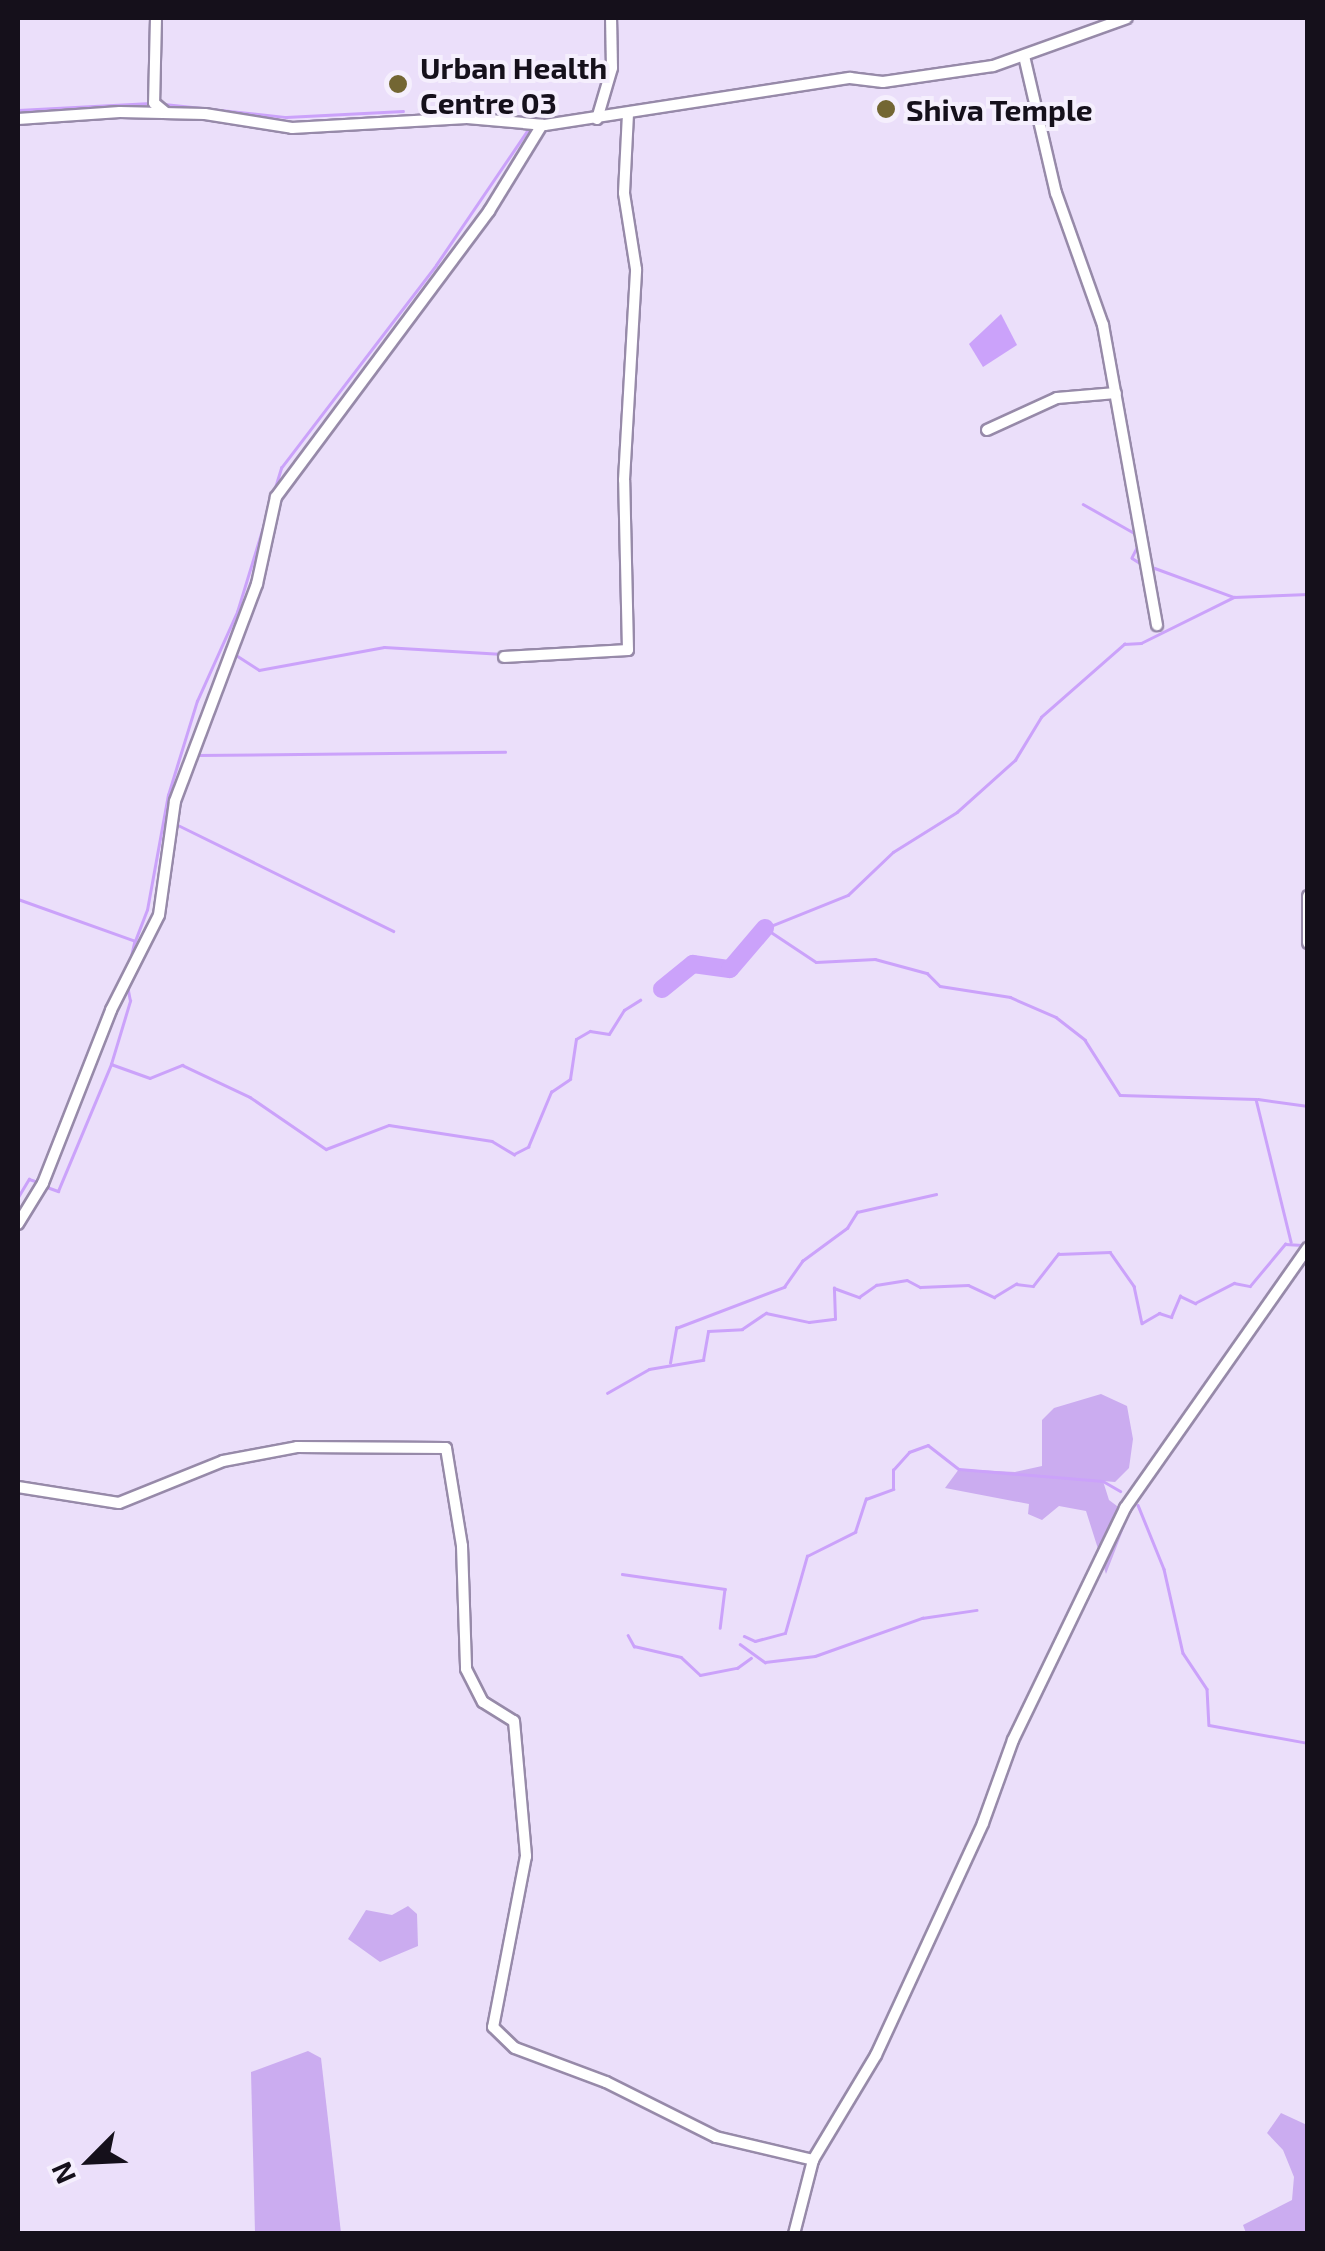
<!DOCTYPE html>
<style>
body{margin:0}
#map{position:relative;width:1325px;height:2251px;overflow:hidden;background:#ebdffa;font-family:"Exo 2",sans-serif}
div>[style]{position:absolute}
.green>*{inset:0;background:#cbacf0}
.water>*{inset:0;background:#cba2fa}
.stream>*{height:2.5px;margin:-1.25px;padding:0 1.25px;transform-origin:1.25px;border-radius:1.25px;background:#cba2fa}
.river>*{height:18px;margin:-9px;padding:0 9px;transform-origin:9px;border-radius:9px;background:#cba2fa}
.roads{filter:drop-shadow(2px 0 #978aa9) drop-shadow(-2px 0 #978aa9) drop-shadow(0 2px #978aa9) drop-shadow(0 -2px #978aa9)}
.minor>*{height:10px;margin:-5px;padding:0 5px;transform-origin:5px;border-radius:5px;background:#fff}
.dots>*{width:28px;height:28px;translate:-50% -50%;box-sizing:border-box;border:5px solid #f5effd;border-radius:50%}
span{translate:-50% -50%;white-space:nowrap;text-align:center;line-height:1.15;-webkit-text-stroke:8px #f5effd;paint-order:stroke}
.poi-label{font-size:30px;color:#15101b;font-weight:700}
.left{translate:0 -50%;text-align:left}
.frame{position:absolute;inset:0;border:20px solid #15101b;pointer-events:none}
.north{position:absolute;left:40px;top:2111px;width:100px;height:100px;-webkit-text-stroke:8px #f5effd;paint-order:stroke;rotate:246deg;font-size:28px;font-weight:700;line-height:40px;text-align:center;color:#15101b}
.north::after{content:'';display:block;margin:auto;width:35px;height:45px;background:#15101b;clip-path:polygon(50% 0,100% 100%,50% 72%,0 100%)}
</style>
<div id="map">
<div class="green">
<div style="clip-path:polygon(1101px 1394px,1127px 1406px,1133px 1439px,1129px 1468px,1115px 1482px,1103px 1481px,1109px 1500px,1129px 1515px,1106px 1574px,1086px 1511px,1059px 1506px,1042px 1520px,1028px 1514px,1029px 1504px,945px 1488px,959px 1469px,1015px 1472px,1042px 1466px,1042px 1420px,1054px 1408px)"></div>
<div style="clip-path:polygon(408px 1906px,417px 1914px,418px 1946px,380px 1962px,348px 1939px,366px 1910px,392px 1915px)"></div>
<div style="clip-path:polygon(308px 2051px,321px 2058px,341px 2233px,255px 2233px,251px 2072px)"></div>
<div style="clip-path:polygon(1281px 2113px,1307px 2125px,1307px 2233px,1246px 2233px,1243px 2225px,1292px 2200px,1294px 2177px,1283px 2150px,1267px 2133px)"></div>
</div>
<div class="water">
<div style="clip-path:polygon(1001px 314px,1017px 345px,983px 367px,969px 344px)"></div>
</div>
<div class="stream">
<div style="left:164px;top:104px;width:123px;rotate:6.1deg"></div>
<div style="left:286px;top:117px;width:117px;rotate:-2.9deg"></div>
<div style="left:18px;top:110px;width:133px;rotate:-3deg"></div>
<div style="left:531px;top:110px;width:10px;rotate:90deg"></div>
<div style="left:1083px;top:504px;width:61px;rotate:29.5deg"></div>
<div style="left:1138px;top:546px;width:13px;rotate:117deg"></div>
<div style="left:1132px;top:558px;width:13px;rotate:32deg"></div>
<div style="left:1152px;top:567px;width:87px;rotate:20.1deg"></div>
<div style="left:233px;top:653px;width:31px;rotate:33deg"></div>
<div style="left:259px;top:670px;width:127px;rotate:-10.4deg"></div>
<div style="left:384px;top:647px;width:119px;rotate:3.4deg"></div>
<div style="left:197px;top:755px;width:308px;rotate:-0.6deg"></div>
<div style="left:178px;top:825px;width:240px;rotate:26.2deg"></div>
<div style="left:18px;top:899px;width:124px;rotate:19.7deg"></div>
<div style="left:135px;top:941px;width:18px;rotate:103deg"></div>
<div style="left:765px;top:928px;width:61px;rotate:33.7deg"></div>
<div style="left:816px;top:962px;width:59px;rotate:-2.9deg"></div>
<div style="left:875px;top:959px;width:54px;rotate:15.1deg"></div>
<div style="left:927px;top:973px;width:18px;rotate:45deg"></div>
<div style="left:940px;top:986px;width:71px;rotate:8.9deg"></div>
<div style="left:1010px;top:997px;width:50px;rotate:23.5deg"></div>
<div style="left:1056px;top:1017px;width:37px;rotate:38deg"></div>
<div style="left:1085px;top:1040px;width:65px;rotate:57.5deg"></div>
<div style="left:1120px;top:1095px;width:136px;rotate:1.7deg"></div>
<div style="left:1256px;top:1099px;width:147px;rotate:76.2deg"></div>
<div style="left:766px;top:928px;width:88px;rotate:-21.9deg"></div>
<div style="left:848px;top:895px;width:62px;rotate:-43.7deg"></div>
<div style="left:893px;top:852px;width:75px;rotate:-32deg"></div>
<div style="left:957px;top:812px;width:78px;rotate:-41.9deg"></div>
<div style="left:1015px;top:760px;width:50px;rotate:-58.8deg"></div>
<div style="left:1041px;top:717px;width:111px;rotate:-41.3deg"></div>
<div style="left:1124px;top:644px;width:17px;rotate:-3deg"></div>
<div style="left:1141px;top:643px;width:104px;rotate:-26.3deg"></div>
<div style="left:1234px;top:597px;width:74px;rotate:-2.3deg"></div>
<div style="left:135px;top:941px;width:33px;rotate:-69deg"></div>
<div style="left:147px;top:910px;width:117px;rotate:-79.7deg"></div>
<div style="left:168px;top:795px;width:98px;rotate:-72.9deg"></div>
<div style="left:197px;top:701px;width:98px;rotate:-65.8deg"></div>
<div style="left:237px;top:612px;width:151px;rotate:-73deg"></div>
<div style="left:281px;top:468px;width:255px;rotate:-52.6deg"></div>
<div style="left:436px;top:265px;width:166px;rotate:-55.8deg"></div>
<div style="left:111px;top:1064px;width:66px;rotate:-73.2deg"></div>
<div style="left:130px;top:1001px;width:15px;rotate:-101deg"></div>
<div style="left:1258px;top:1099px;width:50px;rotate:8deg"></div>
<div style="left:47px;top:1187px;width:12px;rotate:20deg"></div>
<div style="left:58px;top:1191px;width:138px;rotate:-67.3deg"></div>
<div style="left:111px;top:1064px;width:41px;rotate:19.7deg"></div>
<div style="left:150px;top:1078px;width:35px;rotate:-22deg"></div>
<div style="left:182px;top:1065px;width:75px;rotate:25.2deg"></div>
<div style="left:250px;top:1097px;width:92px;rotate:34.4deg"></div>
<div style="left:326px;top:1149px;width:67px;rotate:-20.9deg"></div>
<div style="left:389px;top:1125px;width:104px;rotate:8.8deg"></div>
<div style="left:492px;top:1141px;width:26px;rotate:31deg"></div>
<div style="left:514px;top:1154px;width:16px;rotate:-27deg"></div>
<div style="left:528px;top:1147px;width:60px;rotate:-67.3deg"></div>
<div style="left:551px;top:1092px;width:23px;rotate:-34deg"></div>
<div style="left:570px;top:1079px;width:40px;rotate:-81.5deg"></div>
<div style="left:576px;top:1039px;width:16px;rotate:-30deg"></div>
<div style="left:590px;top:1031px;width:19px;rotate:9deg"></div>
<div style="left:609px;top:1034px;width:28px;rotate:-58deg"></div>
<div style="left:624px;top:1010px;width:19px;rotate:-32deg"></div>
<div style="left:18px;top:1197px;width:21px;rotate:-59deg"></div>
<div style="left:29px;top:1179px;width:13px;rotate:18deg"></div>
<div style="left:670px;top:1363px;width:36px;rotate:-80deg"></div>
<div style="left:676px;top:1328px;width:116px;rotate:-20.8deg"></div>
<div style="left:784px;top:1287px;width:32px;rotate:-55deg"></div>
<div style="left:802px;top:1261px;width:56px;rotate:-36.3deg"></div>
<div style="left:847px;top:1228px;width:19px;rotate:-58deg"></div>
<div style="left:857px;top:1212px;width:81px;rotate:-12.8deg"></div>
<div style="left:607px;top:1393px;width:48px;rotate:-29.7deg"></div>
<div style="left:649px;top:1369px;width:55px;rotate:-9.5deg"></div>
<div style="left:703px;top:1360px;width:29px;rotate:-80deg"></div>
<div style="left:708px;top:1331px;width:34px;rotate:-3deg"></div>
<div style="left:742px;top:1329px;width:29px;rotate:-34deg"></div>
<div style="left:766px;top:1313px;width:44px;rotate:11.8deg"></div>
<div style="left:809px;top:1322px;width:26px;rotate:-7deg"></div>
<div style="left:835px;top:1319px;width:31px;rotate:-92deg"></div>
<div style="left:834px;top:1288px;width:27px;rotate:20deg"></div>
<div style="left:859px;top:1297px;width:21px;rotate:-35deg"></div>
<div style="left:876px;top:1285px;width:31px;rotate:-9deg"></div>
<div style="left:907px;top:1280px;width:15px;rotate:28deg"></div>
<div style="left:920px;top:1287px;width:48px;rotate:-2.4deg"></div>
<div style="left:968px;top:1285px;width:29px;rotate:25deg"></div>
<div style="left:994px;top:1297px;width:26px;rotate:-31deg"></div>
<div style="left:1016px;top:1284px;width:17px;rotate:7deg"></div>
<div style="left:1033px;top:1286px;width:41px;rotate:-52deg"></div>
<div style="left:1058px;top:1254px;width:52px;rotate:-2.2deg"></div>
<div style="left:1110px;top:1252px;width:42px;rotate:54.8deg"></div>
<div style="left:1134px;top:1286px;width:38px;rotate:78deg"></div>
<div style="left:1142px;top:1323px;width:20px;rotate:-30deg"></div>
<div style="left:1159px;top:1313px;width:13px;rotate:18deg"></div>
<div style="left:1171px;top:1317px;width:23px;rotate:-67deg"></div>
<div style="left:1180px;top:1296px;width:17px;rotate:25deg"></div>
<div style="left:1195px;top:1303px;width:44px;rotate:-27.1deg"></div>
<div style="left:1234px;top:1283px;width:16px;rotate:11deg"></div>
<div style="left:1250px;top:1286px;width:55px;rotate:-50.2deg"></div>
<div style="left:1285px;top:1244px;width:17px;rotate:3deg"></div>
<div style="left:1138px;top:1505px;width:69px;rotate:67.9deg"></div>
<div style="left:1164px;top:1569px;width:86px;rotate:77.3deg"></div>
<div style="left:1183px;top:1653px;width:43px;rotate:56.3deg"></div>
<div style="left:1207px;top:1689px;width:36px;rotate:87deg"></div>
<div style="left:1209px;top:1725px;width:101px;rotate:10.3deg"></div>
<div style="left:622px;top:1574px;width:104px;rotate:8.3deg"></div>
<div style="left:725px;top:1589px;width:39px;rotate:97deg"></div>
<div style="left:628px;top:1635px;width:13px;rotate:61deg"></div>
<div style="left:634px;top:1646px;width:48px;rotate:13.2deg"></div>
<div style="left:681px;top:1657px;width:26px;rotate:43deg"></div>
<div style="left:700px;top:1675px;width:38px;rotate:-11deg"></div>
<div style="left:737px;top:1668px;width:17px;rotate:-36deg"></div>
<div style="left:744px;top:1636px;width:12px;rotate:24deg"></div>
<div style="left:755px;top:1641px;width:31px;rotate:-15deg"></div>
<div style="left:785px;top:1633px;width:80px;rotate:-74.1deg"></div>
<div style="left:807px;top:1556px;width:54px;rotate:-26.6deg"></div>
<div style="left:855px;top:1532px;width:35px;rotate:-72deg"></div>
<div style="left:866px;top:1499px;width:29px;rotate:-20deg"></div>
<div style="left:893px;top:1489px;width:19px;rotate:-90deg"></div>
<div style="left:893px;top:1470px;width:24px;rotate:-48deg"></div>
<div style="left:909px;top:1452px;width:20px;rotate:-20deg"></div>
<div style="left:928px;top:1445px;width:39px;rotate:38deg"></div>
<div style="left:959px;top:1469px;width:144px;rotate:4.8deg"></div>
<div style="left:1103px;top:1481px;width:20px;rotate:30deg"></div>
<div style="left:740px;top:1644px;width:31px;rotate:36deg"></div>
<div style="left:765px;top:1662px;width:50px;rotate:-6.8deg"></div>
<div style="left:815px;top:1656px;width:114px;rotate:-19.6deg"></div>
<div style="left:922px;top:1618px;width:55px;rotate:-8.4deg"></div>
</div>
<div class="river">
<div style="left:662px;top:989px;width:40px;rotate:-39deg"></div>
<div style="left:693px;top:964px;width:37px;rotate:8deg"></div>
<div style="left:730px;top:969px;width:54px;rotate:-49.5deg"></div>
</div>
<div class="roads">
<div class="minor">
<div style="left:156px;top:18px;width:85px;rotate:91.3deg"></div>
<div style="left:154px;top:103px;width:14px;rotate:39deg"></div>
<div style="left:1024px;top:56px;width:141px;rotate:76.9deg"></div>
<div style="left:1056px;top:193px;width:140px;rotate:70.4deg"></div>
<div style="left:1103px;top:325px;width:305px;rotate:79.8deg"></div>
<div style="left:18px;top:119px;width:102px;rotate:-3.9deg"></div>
<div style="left:120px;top:112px;width:85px;rotate:1.3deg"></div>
<div style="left:205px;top:114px;width:88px;rotate:9.1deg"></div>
<div style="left:292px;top:128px;width:175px;rotate:-3.3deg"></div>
<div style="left:467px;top:118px;width:78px;rotate:5.1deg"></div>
<div style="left:545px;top:125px;width:309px;rotate:-8.8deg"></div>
<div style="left:850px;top:78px;width:33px;rotate:7deg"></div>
<div style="left:883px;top:82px;width:111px;rotate:-8.3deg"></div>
<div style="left:993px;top:66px;width:142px;rotate:-19.7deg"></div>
<div style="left:597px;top:119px;width:53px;rotate:-73.6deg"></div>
<div style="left:612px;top:68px;width:50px;rotate:-91.1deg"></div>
<div style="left:987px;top:430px;width:77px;rotate:-24.6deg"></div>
<div style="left:1057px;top:398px;width:59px;rotate:-4.8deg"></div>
<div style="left:504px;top:657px;width:124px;rotate:-3.2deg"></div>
<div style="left:628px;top:650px;width:170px;rotate:-91.3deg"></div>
<div style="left:624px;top:480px;width:211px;rotate:-86.7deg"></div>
<div style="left:636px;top:269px;width:77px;rotate:-99deg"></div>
<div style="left:624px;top:193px;width:78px;rotate:-87.1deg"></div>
<div style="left:1308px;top:896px;width:47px;rotate:90deg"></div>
<div style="left:18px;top:1224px;width:48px;rotate:-58.6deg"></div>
<div style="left:43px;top:1183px;width:186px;rotate:-68.5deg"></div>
<div style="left:111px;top:1010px;width:106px;rotate:-63.2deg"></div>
<div style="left:159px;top:915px;width:115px;rotate:-82deg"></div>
<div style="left:175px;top:801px;width:232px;rotate:-69.3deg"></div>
<div style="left:257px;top:584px;width:89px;rotate:-77.7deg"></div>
<div style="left:276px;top:497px;width:357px;rotate:-53.3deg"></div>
<div style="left:489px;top:211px;width:101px;rotate:-58.4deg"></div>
<div style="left:18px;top:1487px;width:102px;rotate:9deg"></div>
<div style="left:119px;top:1503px;width:112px;rotate:-22deg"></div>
<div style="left:223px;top:1461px;width:75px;rotate:-10.7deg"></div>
<div style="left:297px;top:1447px;width:149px;rotate:0.4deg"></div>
<div style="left:446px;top:1448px;width:99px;rotate:80.7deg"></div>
<div style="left:462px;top:1546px;width:123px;rotate:88.1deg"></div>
<div style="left:466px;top:1669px;width:37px;rotate:63deg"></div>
<div style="left:483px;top:1702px;width:36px;rotate:32deg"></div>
<div style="left:514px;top:1721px;width:136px;rotate:84.9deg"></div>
<div style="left:526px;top:1856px;width:174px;rotate:100.9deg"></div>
<div style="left:493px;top:2027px;width:30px;rotate:44deg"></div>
<div style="left:515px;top:2048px;width:97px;rotate:20.5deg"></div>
<div style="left:606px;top:2082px;width:123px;rotate:26.6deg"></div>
<div style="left:716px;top:2137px;width:100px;rotate:13.3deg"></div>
<div style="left:794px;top:2234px;width:76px;rotate:-75.6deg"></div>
<div style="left:813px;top:2160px;width:122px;rotate:-59deg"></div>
<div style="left:876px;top:2055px;width:255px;rotate:-65.2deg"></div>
<div style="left:983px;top:1823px;width:88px;rotate:-70.1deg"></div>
<div style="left:1013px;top:1740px;width:258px;rotate:-64.2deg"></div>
<div style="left:1125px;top:1508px;width:318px;rotate:-54.9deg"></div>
</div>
</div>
<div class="dots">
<div style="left:398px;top:84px;background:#736633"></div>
<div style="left:886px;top:109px;background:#736633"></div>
</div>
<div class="poi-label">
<span class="left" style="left:420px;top:84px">Urban Health<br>Centre 03</span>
<span class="left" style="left:906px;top:109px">Shiva Temple</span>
</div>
<div class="frame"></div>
<div class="north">N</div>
</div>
